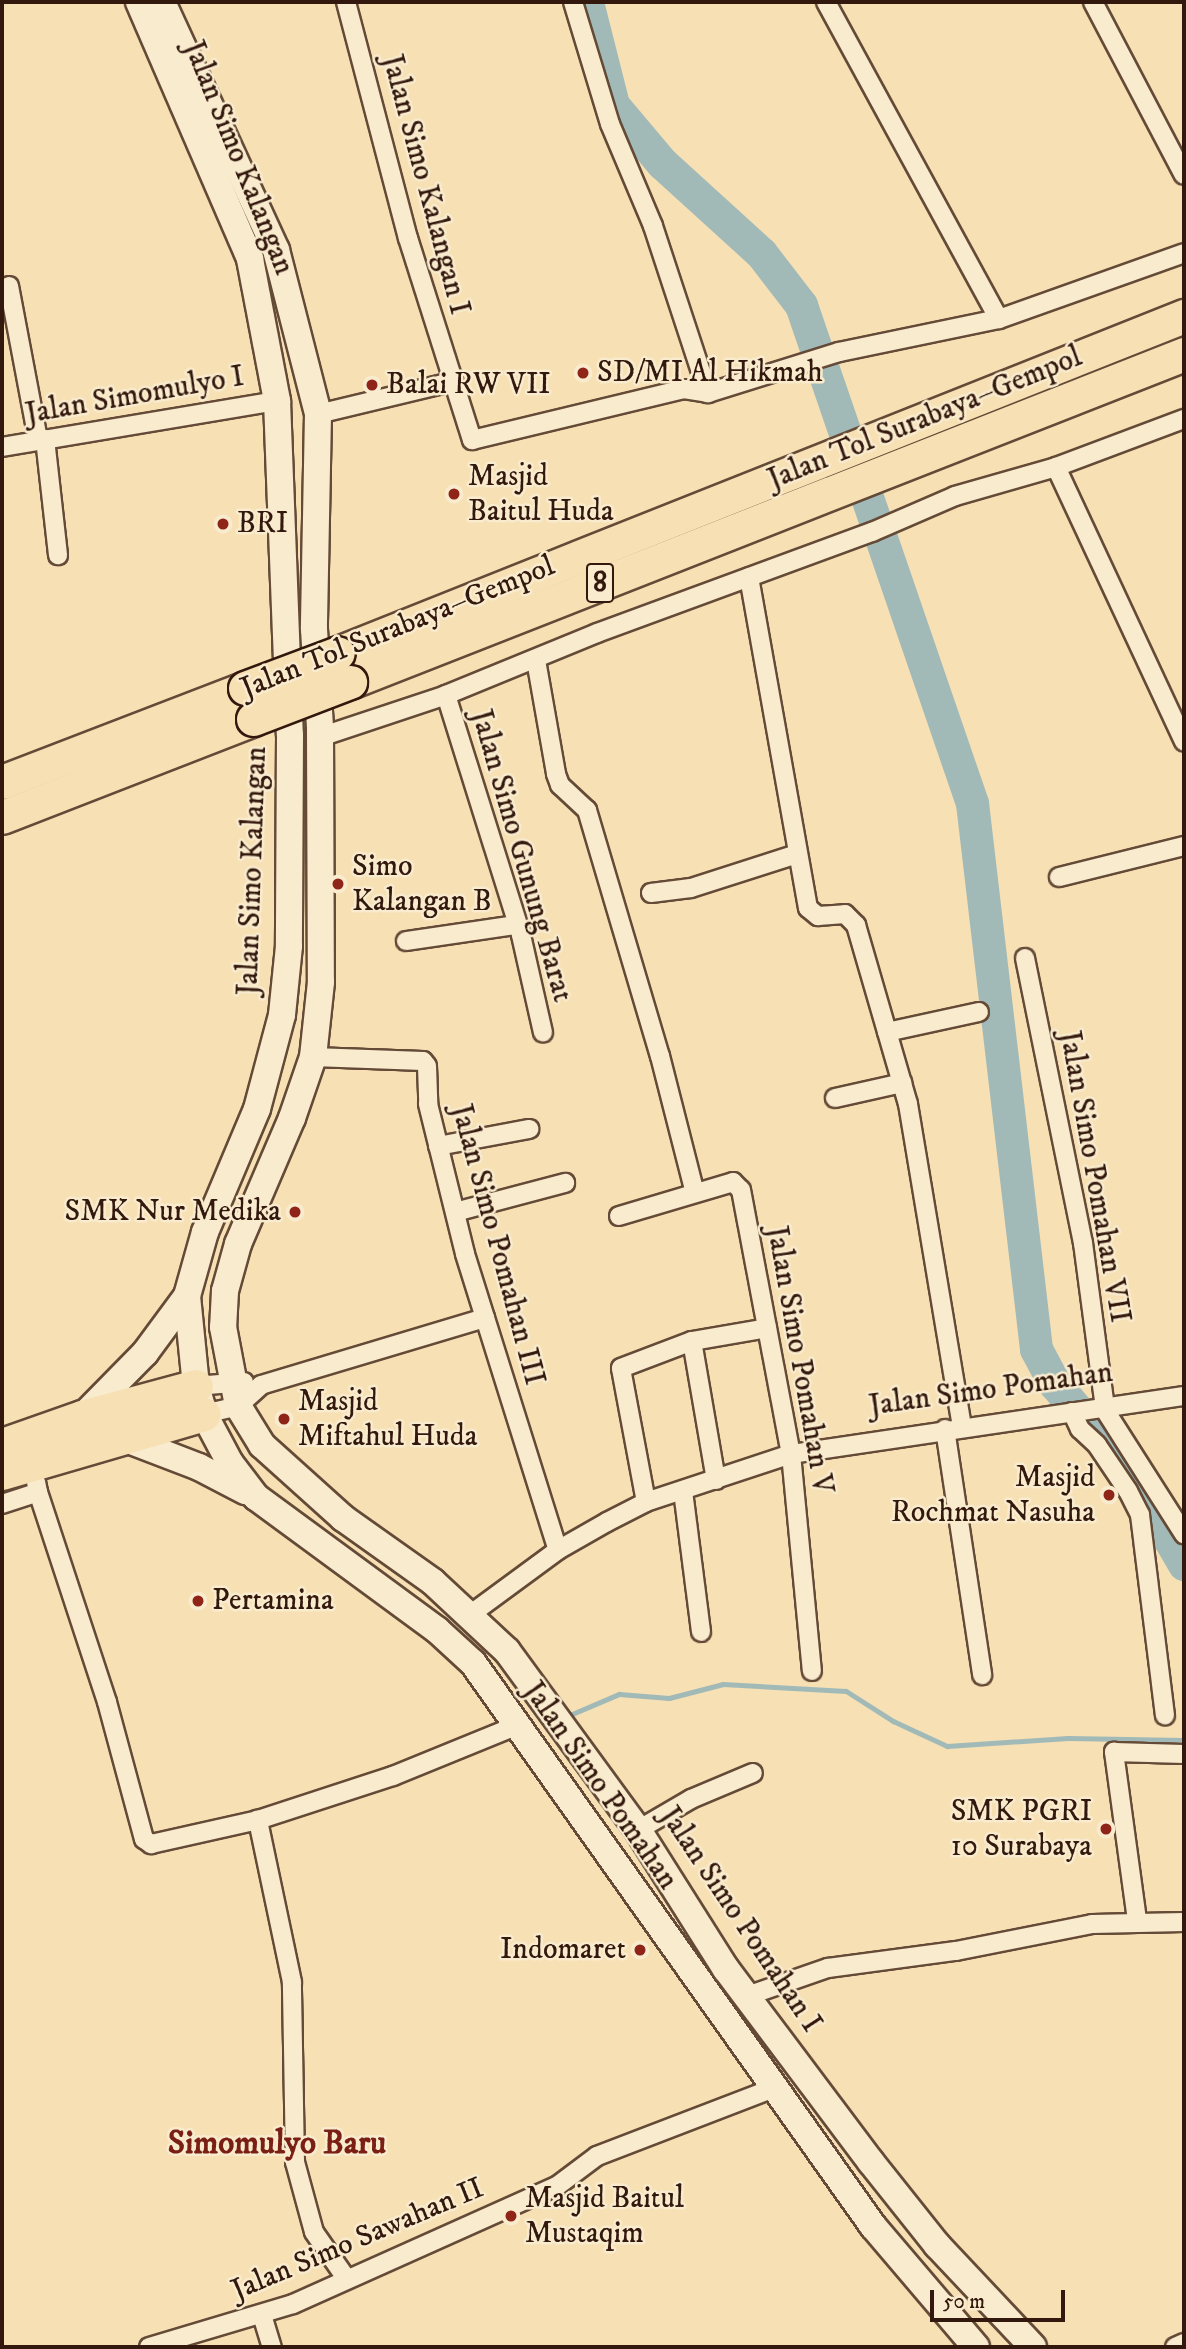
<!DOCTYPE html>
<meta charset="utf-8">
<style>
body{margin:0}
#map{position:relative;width:1186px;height:2349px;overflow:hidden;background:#f6e0b4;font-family:"IM FELL DW Pica",serif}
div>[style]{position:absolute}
.stream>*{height:5px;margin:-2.5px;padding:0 2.5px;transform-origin:2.5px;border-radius:2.5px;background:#a1bab8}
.river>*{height:33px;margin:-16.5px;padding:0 16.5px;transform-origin:16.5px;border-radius:16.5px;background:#a1bab8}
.roads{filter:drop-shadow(2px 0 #644a37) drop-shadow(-2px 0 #644a37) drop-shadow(0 2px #644a37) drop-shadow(0 -2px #644a37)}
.street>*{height:18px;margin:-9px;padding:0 9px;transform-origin:9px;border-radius:9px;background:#f9ebce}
.secondary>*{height:26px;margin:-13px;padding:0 13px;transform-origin:13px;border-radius:13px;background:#f9ebce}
.highway>*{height:33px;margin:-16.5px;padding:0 16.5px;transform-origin:16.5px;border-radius:16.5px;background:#f6e0b4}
.bridges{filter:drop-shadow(2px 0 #33180d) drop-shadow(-2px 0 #33180d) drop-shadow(0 2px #33180d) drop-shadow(0 -2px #33180d)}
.highway-bridge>*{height:33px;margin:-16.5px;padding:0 16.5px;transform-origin:16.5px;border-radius:16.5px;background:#f6e0b4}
.dots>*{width:19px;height:19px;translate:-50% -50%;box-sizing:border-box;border:4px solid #f9ebce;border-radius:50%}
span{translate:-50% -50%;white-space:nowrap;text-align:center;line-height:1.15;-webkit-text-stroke:5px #f9ebce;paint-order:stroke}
.shield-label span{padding:2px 5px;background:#f9ebce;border:2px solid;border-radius:5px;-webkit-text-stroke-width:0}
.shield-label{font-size:28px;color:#33180d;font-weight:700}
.street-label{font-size:30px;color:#33180d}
.poi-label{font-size:30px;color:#33180d}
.left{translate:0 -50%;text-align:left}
.right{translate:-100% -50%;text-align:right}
.quarter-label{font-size:33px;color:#7a1f14;font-weight:700}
.frame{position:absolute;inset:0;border:4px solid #33180d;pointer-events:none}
.scale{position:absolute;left:930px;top:2290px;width:135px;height:32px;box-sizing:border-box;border:4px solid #33180d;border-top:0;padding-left:9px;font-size:21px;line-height:24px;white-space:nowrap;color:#33180d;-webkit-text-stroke:5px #f9ebce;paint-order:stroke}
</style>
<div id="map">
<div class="stream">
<div style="left:565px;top:1717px;width:59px;rotate:-23.1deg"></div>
<div style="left:619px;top:1694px;width:50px;rotate:4.6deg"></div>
<div style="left:669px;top:1698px;width:56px;rotate:-14.5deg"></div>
<div style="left:723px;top:1684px;width:123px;rotate:3.3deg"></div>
<div style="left:846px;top:1691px;width:56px;rotate:32.6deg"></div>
<div style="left:893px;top:1721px;width:60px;rotate:24.8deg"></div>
<div style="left:947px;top:1746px;width:121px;rotate:-3.8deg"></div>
<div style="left:1068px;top:1738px;width:116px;rotate:1deg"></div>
</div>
<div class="river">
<div style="left:587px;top:2px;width:106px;rotate:75.8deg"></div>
<div style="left:613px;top:105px;width:76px;rotate:49.8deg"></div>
<div style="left:662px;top:163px;width:134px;rotate:42.3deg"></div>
<div style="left:761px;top:253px;width:66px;rotate:52.4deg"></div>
<div style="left:801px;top:305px;width:527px;rotate:71.05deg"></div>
<div style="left:972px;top:803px;width:550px;rotate:83.31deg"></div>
<div style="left:1036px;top:1349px;width:40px;rotate:62deg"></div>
<div style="left:1055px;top:1384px;width:116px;rotate:49.6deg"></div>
<div style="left:1130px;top:1472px;width:107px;rotate:59.6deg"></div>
</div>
<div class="roads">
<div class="street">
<div style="left:346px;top:2px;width:244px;rotate:75.3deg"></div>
<div style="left:408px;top:238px;width:212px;rotate:72.4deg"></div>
<div style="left:472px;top:440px;width:218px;rotate:-13.5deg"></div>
<div style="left:684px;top:389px;width:24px;rotate:9deg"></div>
<div style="left:708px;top:393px;width:137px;rotate:-17.4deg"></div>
<div style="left:839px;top:352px;width:163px;rotate:-11.7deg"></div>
<div style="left:999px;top:319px;width:196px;rotate:-19.6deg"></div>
<div style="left:573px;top:2px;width:127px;rotate:73.1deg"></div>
<div style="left:610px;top:124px;width:111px;rotate:67.1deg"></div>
<div style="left:653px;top:226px;width:176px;rotate:71.8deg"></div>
<div style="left:826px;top:2px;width:361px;rotate:61.4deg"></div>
<div style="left:1093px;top:2px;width:195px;rotate:62.3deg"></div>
<div style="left:9px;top:286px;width:157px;rotate:79.3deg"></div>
<div style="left:318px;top:414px;width:137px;rotate:-13.5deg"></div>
<div style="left:45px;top:439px;width:117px;rotate:83.6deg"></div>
<div style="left:2px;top:447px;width:279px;rotate:-9.5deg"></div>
<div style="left:1056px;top:467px;width:303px;rotate:65deg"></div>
<div style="left:749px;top:577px;width:336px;rotate:79.9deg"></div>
<div style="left:808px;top:908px;width:13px;rotate:39deg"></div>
<div style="left:818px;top:916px;width:27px;rotate:-4deg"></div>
<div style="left:845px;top:914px;width:16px;rotate:45deg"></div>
<div style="left:856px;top:925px;width:186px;rotate:73.8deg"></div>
<div style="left:908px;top:1104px;width:326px;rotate:80.5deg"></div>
<div style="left:536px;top:660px;width:116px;rotate:80deg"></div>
<div style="left:556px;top:774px;width:12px;rotate:70deg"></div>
<div style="left:560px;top:785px;width:37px;rotate:43deg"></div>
<div style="left:587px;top:810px;width:257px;rotate:73.5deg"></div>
<div style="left:660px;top:1056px;width:141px;rotate:75.7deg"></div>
<div style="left:446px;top:695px;width:251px;rotate:72.6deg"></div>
<div style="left:521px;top:935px;width:100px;rotate:77.3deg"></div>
<div style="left:320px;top:737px;width:133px;rotate:-18.4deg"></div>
<div style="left:446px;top:695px;width:163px;rotate:-22.3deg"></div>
<div style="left:597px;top:633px;width:293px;rotate:-20.2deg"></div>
<div style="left:872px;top:532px;width:90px;rotate:-23.4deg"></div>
<div style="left:955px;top:496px;width:105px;rotate:-16deg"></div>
<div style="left:1056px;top:467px;width:137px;rotate:-20.6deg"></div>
<div style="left:1059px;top:877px;width:129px;rotate:-13.9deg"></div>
<div style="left:651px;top:893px;width:40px;rotate:-7.1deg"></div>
<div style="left:691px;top:888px;width:111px;rotate:-17.8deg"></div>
<div style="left:406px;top:941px;width:111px;rotate:-8.3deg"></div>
<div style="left:1025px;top:958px;width:291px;rotate:78.5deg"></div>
<div style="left:1083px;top:1243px;width:165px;rotate:82.4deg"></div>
<div style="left:887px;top:1032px;width:94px;rotate:-12.3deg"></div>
<div style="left:313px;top:1057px;width:110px;rotate:2.1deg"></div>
<div style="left:423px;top:1061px;width:6px;rotate:51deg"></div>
<div style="left:427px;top:1066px;width:38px;rotate:88deg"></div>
<div style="left:428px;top:1104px;width:154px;rotate:76.1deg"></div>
<div style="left:465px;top:1254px;width:310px;rotate:72.6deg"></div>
<div style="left:835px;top:1098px;width:69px;rotate:-12.6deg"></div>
<div style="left:438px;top:1146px;width:93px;rotate:-10.6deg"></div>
<div style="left:455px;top:1212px;width:114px;rotate:-14.8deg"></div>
<div style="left:619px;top:1216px;width:119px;rotate:-16.6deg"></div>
<div style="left:733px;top:1182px;width:11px;rotate:45deg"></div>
<div style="left:741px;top:1190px;width:269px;rotate:79.3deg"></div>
<div style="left:791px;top:1454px;width:218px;rotate:84.5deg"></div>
<div style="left:692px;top:1341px;width:76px;rotate:-9.8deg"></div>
<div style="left:196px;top:1386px;width:48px;rotate:-4.8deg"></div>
<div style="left:1103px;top:1407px;width:151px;rotate:57.5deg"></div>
<div style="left:1072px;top:1412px;width:19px;rotate:65deg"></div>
<div style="left:1080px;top:1429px;width:23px;rotate:43deg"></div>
<div style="left:1097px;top:1445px;width:55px;rotate:56deg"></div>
<div style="left:1128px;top:1491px;width:27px;rotate:63deg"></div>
<div style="left:1140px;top:1515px;width:202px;rotate:82.9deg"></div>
<div style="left:204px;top:1414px;width:35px;rotate:-13deg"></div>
<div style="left:238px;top:1406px;width:31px;rotate:-42deg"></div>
<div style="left:261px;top:1385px;width:234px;rotate:-16.7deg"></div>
<div style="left:945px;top:1429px;width:249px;rotate:81.4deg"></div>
<div style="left:683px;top:1491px;width:142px;rotate:82.7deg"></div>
<div style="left:38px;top:1492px;width:221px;rotate:71.8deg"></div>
<div style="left:107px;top:1702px;width:142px;rotate:74.9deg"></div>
<div style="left:144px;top:1839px;width:9px;rotate:36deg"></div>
<div style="left:151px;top:1844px;width:110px;rotate:-12.6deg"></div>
<div style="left:646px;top:1502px;width:136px;rotate:-100.6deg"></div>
<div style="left:621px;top:1368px;width:76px;rotate:-20.8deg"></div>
<div style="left:692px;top:1341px;width:141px;rotate:80.2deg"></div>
<div style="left:2px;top:1504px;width:38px;rotate:-18deg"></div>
<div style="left:38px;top:1492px;width:10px;rotate:-101deg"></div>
<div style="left:471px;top:1614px;width:108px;rotate:-36.3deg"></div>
<div style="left:558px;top:1550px;width:56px;rotate:-29.7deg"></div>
<div style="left:607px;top:1522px;width:44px;rotate:-27.1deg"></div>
<div style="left:646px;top:1502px;width:153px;rotate:-18.3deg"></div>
<div style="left:791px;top:1454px;width:397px;rotate:-8.4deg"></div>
<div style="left:638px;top:1830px;width:61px;rotate:-30.3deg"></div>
<div style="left:691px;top:1799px;width:67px;rotate:-22.8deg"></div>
<div style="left:1137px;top:1920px;width:170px;rotate:-97.8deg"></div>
<div style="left:1114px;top:1752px;width:70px;rotate:1.6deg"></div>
<div style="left:747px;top:1996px;width:86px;rotate:-19.1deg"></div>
<div style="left:828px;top:1968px;width:129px;rotate:-7.6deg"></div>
<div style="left:956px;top:1951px;width:139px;rotate:-11.2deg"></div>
<div style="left:1092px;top:1924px;width:92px;rotate:-1.2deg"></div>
<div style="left:346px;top:2278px;width:56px;rotate:-124.8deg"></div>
<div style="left:314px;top:2232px;width:73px;rotate:-105.2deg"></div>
<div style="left:295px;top:2162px;width:180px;rotate:-91deg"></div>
<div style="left:292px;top:1982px;width:166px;rotate:-101.9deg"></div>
<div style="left:258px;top:1820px;width:142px;rotate:-18.1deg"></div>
<div style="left:393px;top:1776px;width:135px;rotate:-22.2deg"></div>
<div style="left:262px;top:2315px;width:34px;rotate:73deg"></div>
<div style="left:149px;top:2347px;width:150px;rotate:-16.6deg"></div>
<div style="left:293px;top:2304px;width:289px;rotate:-24.1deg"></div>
<div style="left:557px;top:2186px;width:50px;rotate:-36.9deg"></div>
<div style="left:597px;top:2156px;width:190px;rotate:-21deg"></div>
<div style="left:1175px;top:2347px;width:10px;rotate:-24deg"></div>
</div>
<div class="secondary">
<div style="left:139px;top:2px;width:280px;rotate:66.6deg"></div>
<div style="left:250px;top:259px;width:145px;rotate:79.2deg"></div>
<div style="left:277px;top:401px;width:334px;rotate:87.8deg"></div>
<div style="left:290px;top:735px;width:211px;rotate:90.3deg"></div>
<div style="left:289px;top:946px;width:69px;rotate:95.8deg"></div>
<div style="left:282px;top:1015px;width:97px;rotate:104.9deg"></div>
<div style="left:257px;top:1109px;width:134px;rotate:112.9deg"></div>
<div style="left:205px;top:1232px;width:66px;rotate:105.7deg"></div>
<div style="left:187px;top:1296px;width:90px;rotate:84.3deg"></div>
<div style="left:196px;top:1386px;width:29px;rotate:74deg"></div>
<div style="left:204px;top:1414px;width:55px;rotate:62deg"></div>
<div style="left:230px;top:1463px;width:43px;rotate:52.6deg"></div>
<div style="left:256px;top:1497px;width:225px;rotate:36.3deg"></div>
<div style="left:437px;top:1630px;width:49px;rotate:42.5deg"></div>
<div style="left:473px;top:1663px;width:691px;rotate:54.61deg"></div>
<div style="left:873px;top:2226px;width:159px;rotate:49.6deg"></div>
<div style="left:162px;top:2px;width:273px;rotate:65.3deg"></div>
<div style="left:276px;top:250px;width:169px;rotate:75.6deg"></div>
<div style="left:318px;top:414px;width:215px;rotate:91.1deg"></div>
<div style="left:314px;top:629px;width:99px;rotate:86.5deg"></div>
<div style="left:320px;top:728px;width:254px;rotate:89.8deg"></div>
<div style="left:321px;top:982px;width:75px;rotate:96.1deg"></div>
<div style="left:313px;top:1057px;width:65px;rotate:109deg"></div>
<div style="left:292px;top:1118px;width:137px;rotate:113.2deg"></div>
<div style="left:238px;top:1244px;width:49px;rotate:105.5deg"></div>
<div style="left:225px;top:1291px;width:36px;rotate:93deg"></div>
<div style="left:223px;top:1327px;width:80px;rotate:79.2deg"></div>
<div style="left:238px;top:1406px;width:46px;rotate:58.4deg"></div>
<div style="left:262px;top:1445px;width:109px;rotate:42deg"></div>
<div style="left:343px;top:1518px;width:110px;rotate:35.4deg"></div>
<div style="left:433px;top:1582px;width:101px;rotate:43deg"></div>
<div style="left:507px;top:1651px;width:222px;rotate:53.8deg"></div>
<div style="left:638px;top:1830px;width:165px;rotate:57.7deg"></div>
<div style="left:726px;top:1969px;width:241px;rotate:53.1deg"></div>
<div style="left:871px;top:2162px;width:106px;rotate:51.5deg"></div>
<div style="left:937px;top:2245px;width:140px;rotate:46.7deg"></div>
<div style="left:82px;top:1417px;width:90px;rotate:-45.5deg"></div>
<div style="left:145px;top:1353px;width:71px;rotate:-53.6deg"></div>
<div style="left:121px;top:1437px;width:84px;rotate:21deg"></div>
<div style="left:199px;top:1467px;width:52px;rotate:27.6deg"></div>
</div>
<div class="highway">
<div style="left:338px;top:653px;width:911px;rotate:-21.72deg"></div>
<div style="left:350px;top:682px;width:896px;rotate:-21.47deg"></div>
<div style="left:2px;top:782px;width:261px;rotate:-21.1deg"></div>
<div style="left:2px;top:817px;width:269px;rotate:-21.3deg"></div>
<div style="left:2px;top:1445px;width:85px;rotate:-19.3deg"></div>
<div style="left:82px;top:1417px;width:118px;rotate:-15.2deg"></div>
<div style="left:2px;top:1473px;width:210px;rotate:-16.3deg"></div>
</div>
</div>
<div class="bridges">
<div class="highway-bridge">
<div style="left:245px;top:688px;width:99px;rotate:-20.6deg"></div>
<div style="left:253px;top:719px;width:104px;rotate:-20.9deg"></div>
</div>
</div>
<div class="dots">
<div style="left:583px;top:373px;background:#8f2418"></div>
<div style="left:372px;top:385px;background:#8f2418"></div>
<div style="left:454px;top:494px;background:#8f2418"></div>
<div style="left:223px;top:524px;background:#8f2418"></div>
<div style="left:338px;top:884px;background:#8f2418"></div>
<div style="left:295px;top:1212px;background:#8f2418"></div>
<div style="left:284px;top:1419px;background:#8f2418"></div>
<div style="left:1109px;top:1495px;background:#8f2418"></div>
<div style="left:198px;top:1601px;background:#8f2418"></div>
<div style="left:1106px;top:1829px;background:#8f2418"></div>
<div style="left:640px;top:1950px;background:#8f2418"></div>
<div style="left:511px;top:2216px;background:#8f2418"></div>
</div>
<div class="shield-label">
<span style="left:600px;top:583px">8</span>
</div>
<div class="street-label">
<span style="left:238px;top:158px;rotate:68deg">Jalan Simo Kalangan</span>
<span style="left:425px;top:185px;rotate:75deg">Jalan Simo Kalangan I</span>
<span style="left:135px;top:396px;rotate:-10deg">Jalan Simomulyo I</span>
<span style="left:925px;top:419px;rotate:-22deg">Jalan Tol Surabaya–Gempol</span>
<span style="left:398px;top:628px;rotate:-22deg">Jalan Tol Surabaya–Gempol</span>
<span style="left:521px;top:856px;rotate:74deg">Jalan Simo Gunung Barat</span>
<span style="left:253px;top:871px;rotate:-88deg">Jalan Simo Kalangan</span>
<span style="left:1094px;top:1177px;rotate:80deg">Jalan Simo Pomahan VII</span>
<span style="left:497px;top:1245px;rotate:75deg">Jalan Simo Pomahan III</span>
<span style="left:799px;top:1360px;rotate:80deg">Jalan Simo Pomahan V</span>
<span style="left:991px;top:1390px;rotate:-8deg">Jalan Simo Pomahan</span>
<span style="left:600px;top:1786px;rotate:55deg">Jalan Simo Pomahan</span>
<span style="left:740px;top:1920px;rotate:56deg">Jalan Simo Pomahan I</span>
<span style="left:358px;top:2240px;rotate:-23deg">Jalan Simo Sawahan II</span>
</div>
<div class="poi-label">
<span class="left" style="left:597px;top:373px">SD/MI Al Hikmah</span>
<span class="left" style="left:386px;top:385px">Balai RW VII</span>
<span class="left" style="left:468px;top:494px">Masjid<br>Baitul Huda</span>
<span class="left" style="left:237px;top:524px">BRI</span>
<span class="left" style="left:352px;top:884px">Simo<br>Kalangan B</span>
<span class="right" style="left:281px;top:1212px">SMK Nur Medika</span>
<span class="left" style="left:298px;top:1419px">Masjid<br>Miftahul Huda</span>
<span class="right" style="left:1095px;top:1495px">Masjid<br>Rochmat Nasuha</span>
<span class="left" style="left:212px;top:1601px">Pertamina</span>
<span class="right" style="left:1092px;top:1829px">SMK PGRI<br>10 Surabaya</span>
<span class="right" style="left:626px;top:1950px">Indomaret</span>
<span class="left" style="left:525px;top:2216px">Masjid Baitul<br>Mustaqim</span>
</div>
<div class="quarter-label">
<span style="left:277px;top:2144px">Simomulyo Baru</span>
</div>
<div class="frame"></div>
<div class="scale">50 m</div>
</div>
